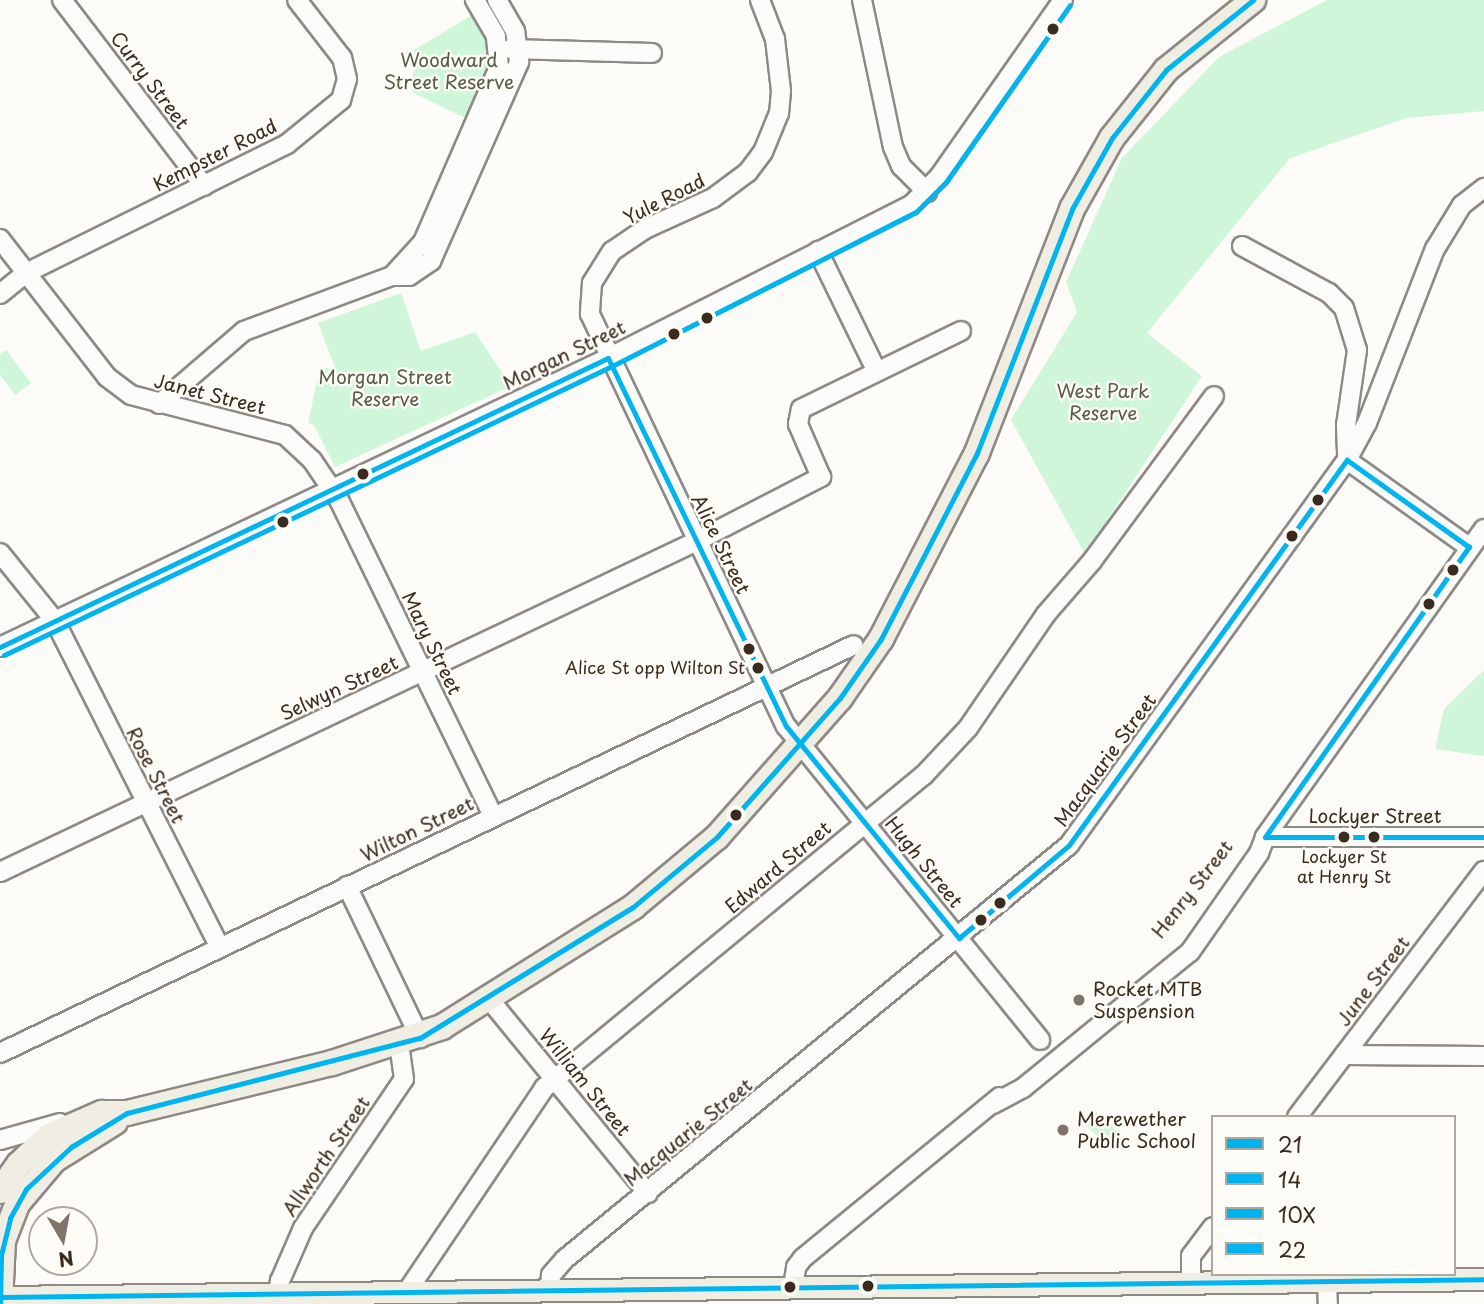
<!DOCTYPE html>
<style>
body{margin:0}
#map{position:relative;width:1484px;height:1304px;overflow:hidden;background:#fcfbf8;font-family:"Playpen Sans",sans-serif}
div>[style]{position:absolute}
.green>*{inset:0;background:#cff6d8;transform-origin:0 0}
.roads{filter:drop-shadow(2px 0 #8d8985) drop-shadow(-2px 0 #8d8985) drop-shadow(0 2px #8d8985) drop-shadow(0 -2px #8d8985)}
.minor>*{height:18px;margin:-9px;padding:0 9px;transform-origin:9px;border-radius:9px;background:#fbfbf9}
.major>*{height:21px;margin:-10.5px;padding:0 10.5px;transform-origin:10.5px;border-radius:10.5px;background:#f0ede3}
.highway>*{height:24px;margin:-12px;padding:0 12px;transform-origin:12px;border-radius:12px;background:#f0ede3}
.bus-1>*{height:5px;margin:-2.5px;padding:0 2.5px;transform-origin:2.5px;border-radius:2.5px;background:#00b5ef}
.bus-2>*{height:5px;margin:-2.5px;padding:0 2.5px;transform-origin:2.5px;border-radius:2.5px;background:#00b5ef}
.bus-3>*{height:5px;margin:-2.5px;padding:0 2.5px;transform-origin:2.5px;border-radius:2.5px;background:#00b5ef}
.bus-4>*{height:5px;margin:-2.5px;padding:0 2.5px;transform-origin:2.5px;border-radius:2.5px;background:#00b5ef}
.dots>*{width:19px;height:19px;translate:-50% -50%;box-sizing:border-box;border:4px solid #fdfcf7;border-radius:50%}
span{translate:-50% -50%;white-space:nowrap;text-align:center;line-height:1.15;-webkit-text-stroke:5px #fdfcf7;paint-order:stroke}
.bus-label{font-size:17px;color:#3b2a1e}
.right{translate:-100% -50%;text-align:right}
.park-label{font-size:19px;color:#575c46}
.street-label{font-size:19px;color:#3b2a1e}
.poi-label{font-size:19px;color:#3b2a1e}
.left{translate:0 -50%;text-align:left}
.legend{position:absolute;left:1211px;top:1115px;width:245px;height:161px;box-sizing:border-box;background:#fdfcf7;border:2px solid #afa8a0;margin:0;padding:9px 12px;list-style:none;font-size:21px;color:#3b2a1e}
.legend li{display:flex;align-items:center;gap:14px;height:35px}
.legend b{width:35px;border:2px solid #afa8a0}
.north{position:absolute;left:28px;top:1206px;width:70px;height:70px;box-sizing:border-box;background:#fdfcf7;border:2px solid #afa8a0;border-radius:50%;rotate:170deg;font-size:19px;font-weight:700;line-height:28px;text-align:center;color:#3b2a1e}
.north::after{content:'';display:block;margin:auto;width:24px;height:32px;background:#7f736a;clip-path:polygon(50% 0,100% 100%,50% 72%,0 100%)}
</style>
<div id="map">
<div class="green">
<div style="clip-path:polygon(1327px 0,1484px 0,1484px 111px,1407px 118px,1290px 158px,1147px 333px,1202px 376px,1085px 554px,1011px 420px,1077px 312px,1066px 282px,1122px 158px,1219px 57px)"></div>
<div style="clip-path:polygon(474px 14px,491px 44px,492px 61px,467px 119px,412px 92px,414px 50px)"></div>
<div style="clip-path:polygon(401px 293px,421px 351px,475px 332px,511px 386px,335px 467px,314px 425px,308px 423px,320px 367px,336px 370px,318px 323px)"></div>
<div style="clip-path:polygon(6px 350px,31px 383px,15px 395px,0 375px,0 354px)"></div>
<div style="clip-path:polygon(1484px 670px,1484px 756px,1435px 749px,1444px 709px)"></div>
<div style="left:1095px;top:1111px;width:31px;height:17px;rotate:42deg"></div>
</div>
<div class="roads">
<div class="minor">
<div style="left:62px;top:0;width:234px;rotate:52.6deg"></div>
<div style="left:760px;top:0;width:42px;rotate:69deg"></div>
<div style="left:775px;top:39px;width:52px;rotate:83.4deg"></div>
<div style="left:781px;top:91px;width:22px;rotate:95deg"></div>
<div style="left:779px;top:113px;width:42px;rotate:112.3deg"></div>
<div style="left:763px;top:152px;width:25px;rotate:127deg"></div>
<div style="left:748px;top:172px;width:44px;rotate:143.4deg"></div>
<div style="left:713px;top:198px;width:75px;rotate:155.5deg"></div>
<div style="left:645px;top:229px;width:40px;rotate:146deg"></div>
<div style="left:612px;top:251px;width:38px;rotate:122deg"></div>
<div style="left:592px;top:283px;width:31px;rotate:94deg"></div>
<div style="left:590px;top:314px;width:456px;rotate:64.6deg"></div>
<div style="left:786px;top:726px;width:404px;rotate:51deg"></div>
<div style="left:862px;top:0;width:150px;rotate:78.1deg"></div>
<div style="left:893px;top:147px;width:21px;rotate:67deg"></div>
<div style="left:901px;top:166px;width:37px;rotate:45deg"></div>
<div style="left:510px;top:49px;width:142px;rotate:1.6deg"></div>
<div style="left:0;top:239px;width:175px;rotate:52.2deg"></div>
<div style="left:107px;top:377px;width:30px;rotate:37deg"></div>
<div style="left:131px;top:395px;width:159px;rotate:14.6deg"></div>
<div style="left:285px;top:435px;width:37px;rotate:43deg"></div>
<div style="left:312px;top:460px;width:48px;rotate:56deg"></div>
<div style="left:339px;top:500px;width:352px;rotate:64deg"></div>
<div style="left:1242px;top:246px;width:99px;rotate:28.4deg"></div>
<div style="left:1329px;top:293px;width:21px;rotate:45deg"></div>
<div style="left:1344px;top:308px;width:44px;rotate:72.8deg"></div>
<div style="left:1357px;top:350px;width:76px;rotate:98.3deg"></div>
<div style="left:1346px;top:425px;width:32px;rotate:88deg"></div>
<div style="left:818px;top:251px;width:132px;rotate:64deg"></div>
<div style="left:392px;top:276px;width:46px;rotate:-47.6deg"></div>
<div style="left:423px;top:242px;width:191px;rotate:-66.5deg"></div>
<div style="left:499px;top:67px;width:31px;rotate:-96deg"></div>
<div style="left:496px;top:36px;width:42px;rotate:-120.3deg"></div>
<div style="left:0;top:294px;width:33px;rotate:-39deg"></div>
<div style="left:26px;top:273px;width:291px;rotate:-26.3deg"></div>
<div style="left:287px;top:144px;width:70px;rotate:-39.2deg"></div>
<div style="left:341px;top:100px;width:22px;rotate:-74deg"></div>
<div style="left:347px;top:79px;width:22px;rotate:-103deg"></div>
<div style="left:342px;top:58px;width:73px;rotate:-127.8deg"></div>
<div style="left:159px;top:404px;width:112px;rotate:-40.7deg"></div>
<div style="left:244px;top:331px;width:158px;rotate:-20.4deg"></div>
<div style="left:392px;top:276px;width:17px"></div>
<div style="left:409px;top:276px;width:27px;rotate:-34deg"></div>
<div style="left:431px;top:261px;width:218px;rotate:-66.1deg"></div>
<div style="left:519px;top:62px;width:31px;rotate:-97deg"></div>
<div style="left:515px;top:31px;width:36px;rotate:-120deg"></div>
<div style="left:1347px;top:460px;width:150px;rotate:35.5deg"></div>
<div style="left:0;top:553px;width:87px;rotate:51deg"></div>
<div style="left:55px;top:621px;width:365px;rotate:63.2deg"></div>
<div style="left:0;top:647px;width:673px;rotate:-25.42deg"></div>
<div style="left:608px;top:358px;width:339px;rotate:-26.8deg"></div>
<div style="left:911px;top:205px;width:40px;rotate:-45deg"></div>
<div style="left:939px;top:177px;width:216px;rotate:-55deg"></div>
<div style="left:1265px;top:837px;width:219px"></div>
<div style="left:0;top:872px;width:772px;rotate:-25.4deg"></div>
<div style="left:697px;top:541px;width:140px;rotate:-27.3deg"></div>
<div style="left:821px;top:477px;width:58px;rotate:-113.5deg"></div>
<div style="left:798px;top:424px;width:15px;rotate:-79deg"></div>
<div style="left:801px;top:409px;width:178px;rotate:-26deg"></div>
<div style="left:347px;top:886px;width:169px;rotate:64.3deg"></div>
<div style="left:489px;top:999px;width:251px;rotate:50.7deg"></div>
<div style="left:0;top:1053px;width:946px;rotate:-25.54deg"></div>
<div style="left:1344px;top:1055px;width:140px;rotate:0.4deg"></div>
<div style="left:993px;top:1104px;width:34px;rotate:-28deg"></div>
<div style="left:1023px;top:1088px;width:215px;rotate:-39.2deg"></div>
<div style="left:1190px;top:952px;width:121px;rotate:-55.1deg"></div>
<div style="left:1259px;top:853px;width:17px;rotate:-69deg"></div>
<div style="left:1265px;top:837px;width:378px;rotate:-54.6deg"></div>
<div style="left:1297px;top:1117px;width:309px;rotate:-52.8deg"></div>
<div style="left:0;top:1140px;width:62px;rotate:-15.8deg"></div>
<div style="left:1327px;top:1281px;width:23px;rotate:88deg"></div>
<div style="left:1191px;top:1283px;width:27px;rotate:-90deg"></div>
<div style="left:1191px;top:1256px;width:36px;rotate:-53deg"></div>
<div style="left:793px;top:1287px;width:20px;rotate:-81deg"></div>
<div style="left:796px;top:1267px;width:11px;rotate:-52deg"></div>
<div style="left:803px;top:1258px;width:254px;rotate:-39.3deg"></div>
<div style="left:550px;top:1288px;width:13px;rotate:-86deg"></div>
<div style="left:551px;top:1275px;width:21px;rotate:-49deg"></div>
<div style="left:565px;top:1259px;width:652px;rotate:-39.4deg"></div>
<div style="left:1069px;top:845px;width:475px;rotate:-54.2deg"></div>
<div style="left:1347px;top:460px;width:42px;rotate:-61.6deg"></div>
<div style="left:1367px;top:423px;width:187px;rotate:-68.7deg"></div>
<div style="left:1435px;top:249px;width:52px;rotate:-58.5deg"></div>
<div style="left:1462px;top:205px;width:28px;rotate:-38deg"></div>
<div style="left:408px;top:1290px;width:244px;rotate:-56deg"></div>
<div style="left:544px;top:1088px;width:491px;rotate:-39.5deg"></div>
<div style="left:923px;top:776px;width:66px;rotate:-46.8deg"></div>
<div style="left:968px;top:728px;width:138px;rotate:-55.6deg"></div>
<div style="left:1046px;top:614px;width:70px;rotate:-49deg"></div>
<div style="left:1092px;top:561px;width:205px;rotate:-53.5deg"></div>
<div style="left:277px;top:1304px;width:23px;rotate:-83deg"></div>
<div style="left:280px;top:1281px;width:58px;rotate:-66.5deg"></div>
<div style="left:303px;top:1228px;width:180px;rotate:-55.9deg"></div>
<div style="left:404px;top:1079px;width:35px;rotate:-98deg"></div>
</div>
<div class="major">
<div style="left:0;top:1297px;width:1484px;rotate:-0.69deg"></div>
</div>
<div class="highway">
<div style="left:0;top:1191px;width:33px;rotate:-55deg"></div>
<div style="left:19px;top:1164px;width:41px;rotate:-43deg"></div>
<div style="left:49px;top:1136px;width:58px;rotate:-23.5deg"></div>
<div style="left:102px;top:1113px;width:25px"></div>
<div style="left:127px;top:1113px;width:211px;rotate:-13.7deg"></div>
<div style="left:332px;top:1063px;width:116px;rotate:-18.1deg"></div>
<div style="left:442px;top:1027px;width:226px;rotate:-32.1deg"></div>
<div style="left:633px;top:907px;width:109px;rotate:-39.8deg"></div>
<div style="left:717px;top:837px;width:186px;rotate:-48.5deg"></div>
<div style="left:840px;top:698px;width:72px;rotate:-55.2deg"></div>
<div style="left:881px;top:639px;width:209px;rotate:-62.7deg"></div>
<div style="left:977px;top:453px;width:262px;rotate:-68.7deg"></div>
<div style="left:1072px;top:209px;width:81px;rotate:-60.6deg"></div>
<div style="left:1112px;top:138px;width:87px;rotate:-51.5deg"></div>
<div style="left:1166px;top:70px;width:112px;rotate:-38.8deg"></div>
<div style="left:0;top:1304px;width:63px;rotate:-87.3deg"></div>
<div style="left:3px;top:1241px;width:40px;rotate:-69deg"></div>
<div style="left:17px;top:1204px;width:57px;rotate:-49.9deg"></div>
<div style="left:54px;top:1160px;width:72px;rotate:-31.9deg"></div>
</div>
</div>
<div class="bus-1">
<div style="left:608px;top:358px;width:409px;rotate:64.2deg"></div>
<div style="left:786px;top:726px;width:274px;rotate:50.8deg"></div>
<div style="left:1347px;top:460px;width:150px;rotate:35.5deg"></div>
<div style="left:0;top:647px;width:673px;rotate:-25.42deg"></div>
<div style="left:1265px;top:837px;width:355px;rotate:-54.9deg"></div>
<div style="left:1265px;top:837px;width:219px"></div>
<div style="left:959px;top:938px;width:144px;rotate:-40.2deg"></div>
<div style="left:1069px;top:845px;width:475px;rotate:-54.2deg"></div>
</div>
<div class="bus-2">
<div style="left:0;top:1297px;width:1484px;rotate:-0.69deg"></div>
</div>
<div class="bus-3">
<div style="left:0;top:1304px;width:49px;rotate:-88.8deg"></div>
<div style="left:1px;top:1255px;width:38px;rotate:-76deg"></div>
<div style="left:10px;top:1218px;width:33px;rotate:-61deg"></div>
<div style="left:26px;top:1189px;width:62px;rotate:-43deg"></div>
<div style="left:71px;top:1147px;width:66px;rotate:-31.3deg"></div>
<div style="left:127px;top:1113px;width:302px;rotate:-14.4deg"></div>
<div style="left:420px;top:1038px;width:250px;rotate:-31.6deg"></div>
<div style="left:633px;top:907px;width:109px;rotate:-39.8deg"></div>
<div style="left:717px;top:837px;width:186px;rotate:-48.5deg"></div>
<div style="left:840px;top:698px;width:72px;rotate:-55.2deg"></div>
<div style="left:881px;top:639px;width:209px;rotate:-62.7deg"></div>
<div style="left:977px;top:453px;width:262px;rotate:-68.7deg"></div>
<div style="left:1072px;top:209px;width:81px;rotate:-60.6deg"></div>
<div style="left:1112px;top:138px;width:87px;rotate:-51.5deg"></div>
<div style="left:1166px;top:70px;width:112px;rotate:-38.8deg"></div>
</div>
<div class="bus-4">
<div style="left:4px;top:655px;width:673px;rotate:-25.42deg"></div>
<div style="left:612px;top:366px;width:341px;rotate:-26.9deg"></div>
<div style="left:916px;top:212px;width:42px;rotate:-45deg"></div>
<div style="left:946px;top:182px;width:216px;rotate:-55deg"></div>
</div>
<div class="dots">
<div style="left:1053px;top:29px;background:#3b2a1e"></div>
<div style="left:707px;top:318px;background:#3b2a1e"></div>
<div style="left:674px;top:334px;background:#3b2a1e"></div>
<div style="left:363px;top:474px;background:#3b2a1e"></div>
<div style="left:1318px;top:500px;background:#3b2a1e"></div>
<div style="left:283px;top:522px;background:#3b2a1e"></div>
<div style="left:1292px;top:536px;background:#3b2a1e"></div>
<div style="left:1453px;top:570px;background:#3b2a1e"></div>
<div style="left:1429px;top:604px;background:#3b2a1e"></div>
<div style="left:749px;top:649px;background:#3b2a1e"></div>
<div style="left:758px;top:668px;background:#3b2a1e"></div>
<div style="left:736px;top:815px;background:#3b2a1e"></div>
<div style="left:1344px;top:837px;background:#3b2a1e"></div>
<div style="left:1374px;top:837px;background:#3b2a1e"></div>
<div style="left:1000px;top:903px;background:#3b2a1e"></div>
<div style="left:981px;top:920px;background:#3b2a1e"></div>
<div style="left:1079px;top:1000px;background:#7f736a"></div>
<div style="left:1063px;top:1130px;background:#7f736a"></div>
<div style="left:868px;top:1286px;background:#3b2a1e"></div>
<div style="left:790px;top:1287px;background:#3b2a1e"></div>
</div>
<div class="bus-label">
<span class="right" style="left:745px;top:668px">Alice St opp Wilton St</span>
<span style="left:1344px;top:867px">Lockyer St<br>at Henry St</span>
</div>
<div class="park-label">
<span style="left:449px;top:71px">Woodward<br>Street Reserve</span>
<span style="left:385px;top:388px">Morgan Street<br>Reserve</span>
<span style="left:1103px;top:402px">West Park<br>Reserve</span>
</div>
<div class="street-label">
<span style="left:150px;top:80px;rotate:53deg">Curry Street</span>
<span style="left:215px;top:155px;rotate:-27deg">Kempster Road</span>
<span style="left:664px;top:199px;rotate:-27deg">Yule Road</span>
<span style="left:564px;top:355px;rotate:-26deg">Morgan Street</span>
<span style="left:210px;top:394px;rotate:14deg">Janet Street</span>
<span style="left:721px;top:544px;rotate:64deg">Alice Street</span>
<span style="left:432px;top:643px;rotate:64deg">Mary Street</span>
<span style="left:339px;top:688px;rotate:-25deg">Selwyn Street</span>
<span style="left:1105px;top:760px;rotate:-54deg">Macquarie Street</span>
<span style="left:156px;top:775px;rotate:63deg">Rose Street</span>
<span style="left:1375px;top:816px">Lockyer Street</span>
<span style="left:417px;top:829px;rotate:-26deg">Wilton Street</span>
<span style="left:924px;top:862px;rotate:51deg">Hugh Street</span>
<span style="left:778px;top:867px;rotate:-40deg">Edward Street</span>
<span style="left:1192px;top:889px;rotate:-52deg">Henry Street</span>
<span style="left:1373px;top:981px;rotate:-53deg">June Street</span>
<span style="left:585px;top:1082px;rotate:51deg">William Street</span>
<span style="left:688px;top:1132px;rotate:-39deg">Macquarie Street</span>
<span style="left:326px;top:1156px;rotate:-56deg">Allworth Street</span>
</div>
<div class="poi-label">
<span class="left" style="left:1093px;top:1000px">Rocket MTB<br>Suspension</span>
<span class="left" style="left:1077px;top:1130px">Merewether<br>Public School</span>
</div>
<ul class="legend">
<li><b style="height:9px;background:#00b5ef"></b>21</li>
<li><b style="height:9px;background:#00b5ef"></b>14</li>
<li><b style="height:9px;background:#00b5ef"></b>10X</li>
<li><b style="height:9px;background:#00b5ef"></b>22</li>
</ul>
<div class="north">N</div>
</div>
